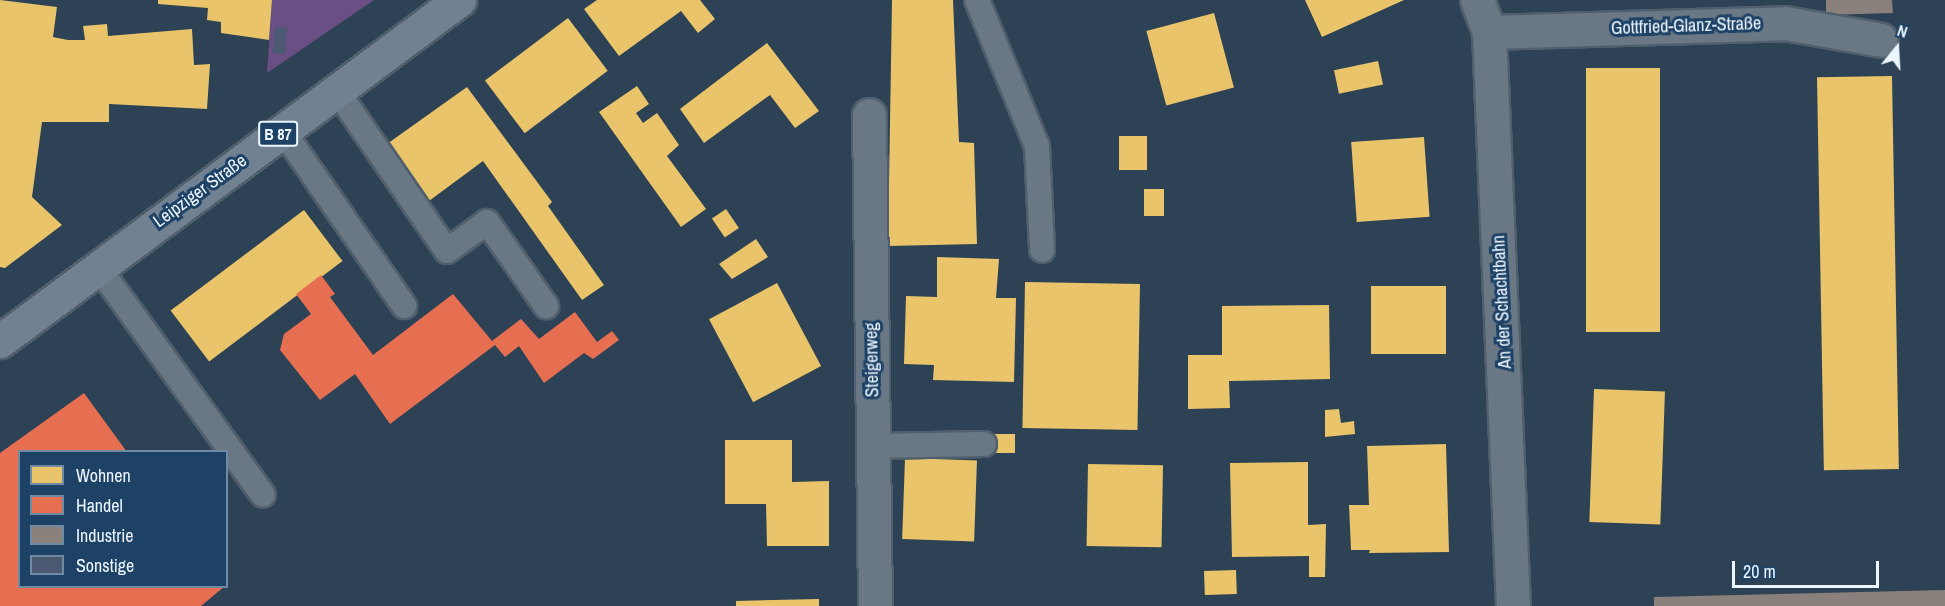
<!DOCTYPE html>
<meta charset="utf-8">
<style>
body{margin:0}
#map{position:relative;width:1945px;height:606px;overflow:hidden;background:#2e4255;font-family:"Archivo Narrow",sans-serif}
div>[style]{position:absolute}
.green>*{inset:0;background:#6a4f85}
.homes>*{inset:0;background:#e9c46a;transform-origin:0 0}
.shops>*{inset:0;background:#e76f51}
.industry>*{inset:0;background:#8a817c}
.building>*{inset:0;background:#4c5972;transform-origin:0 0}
.roads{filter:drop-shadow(2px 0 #505f6d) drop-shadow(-2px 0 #505f6d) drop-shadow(0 2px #505f6d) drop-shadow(0 -2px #505f6d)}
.service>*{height:24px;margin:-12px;padding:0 12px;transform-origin:12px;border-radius:12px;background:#6a7885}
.minor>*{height:33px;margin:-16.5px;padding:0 16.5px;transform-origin:16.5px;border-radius:16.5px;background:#6a7885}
.primary>*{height:33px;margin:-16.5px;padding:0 16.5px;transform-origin:16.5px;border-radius:16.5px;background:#718191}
span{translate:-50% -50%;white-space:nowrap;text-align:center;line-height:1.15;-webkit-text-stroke:6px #1e4265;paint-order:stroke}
.shield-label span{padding:2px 4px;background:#1e4265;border:2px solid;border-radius:4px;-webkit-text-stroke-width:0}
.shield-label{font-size:16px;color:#edf6ff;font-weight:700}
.street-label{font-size:18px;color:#edf6ff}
.legend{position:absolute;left:18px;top:450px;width:210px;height:138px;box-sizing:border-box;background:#1e4265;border:2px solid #718aa3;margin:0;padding:8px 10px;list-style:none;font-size:18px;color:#edf6ff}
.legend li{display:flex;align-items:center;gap:12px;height:30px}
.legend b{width:30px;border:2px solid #718aa3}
.north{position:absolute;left:1867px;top:18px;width:60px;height:60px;-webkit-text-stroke:4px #1e4265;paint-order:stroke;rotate:18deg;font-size:16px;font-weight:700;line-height:24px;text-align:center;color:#edf6ff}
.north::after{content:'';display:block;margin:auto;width:21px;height:27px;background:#edf6ff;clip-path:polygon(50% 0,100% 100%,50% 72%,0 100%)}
.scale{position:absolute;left:1732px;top:561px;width:147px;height:27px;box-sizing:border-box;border:3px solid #edf6ff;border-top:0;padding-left:8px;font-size:18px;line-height:21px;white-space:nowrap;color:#edf6ff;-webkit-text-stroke:4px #1e4265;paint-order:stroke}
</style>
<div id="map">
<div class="green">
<div style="clip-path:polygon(272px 0,374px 0,267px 73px)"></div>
</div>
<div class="homes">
<div style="clip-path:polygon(0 0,57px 7px,53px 37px,68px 40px,85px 40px,83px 26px,107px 24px,108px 36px,192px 29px,194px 65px,210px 64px,207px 109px,109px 104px,109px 122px,42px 122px,32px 197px,62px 225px,5px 268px,0 267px)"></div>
<div style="clip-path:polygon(158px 0,272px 0,269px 40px,221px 33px,221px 22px,207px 20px,208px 8px,158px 4px)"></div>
<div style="clip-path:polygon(597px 0,700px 0,715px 19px,698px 33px,681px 11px,619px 56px,584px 9px)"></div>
<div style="clip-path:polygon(892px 0,953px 0,959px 142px,974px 143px,977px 244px,888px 246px)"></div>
<div style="clip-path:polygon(1305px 0,1404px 0,1322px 37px)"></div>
<div style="left:1214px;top:13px;width:77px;height:70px;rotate:75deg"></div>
<div style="left:568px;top:18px;width:66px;height:104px;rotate:53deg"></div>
<div style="clip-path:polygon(767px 43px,819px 111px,795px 128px,770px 95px,704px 143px,680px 109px)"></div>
<div style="left:1378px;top:61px;width:24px;height:45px;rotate:78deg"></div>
<div style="left:1586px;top:68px;width:74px;height:264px"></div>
<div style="left:1892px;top:76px;width:393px;height:75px;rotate:89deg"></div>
<div style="clip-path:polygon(637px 86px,649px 104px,636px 113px,643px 123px,657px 113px,679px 145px,667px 156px,706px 209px,681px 227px,599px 112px)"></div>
<div style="clip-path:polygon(467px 87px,552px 202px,548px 206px,604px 285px,582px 300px,483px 161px,429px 201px,387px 144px)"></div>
<div style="left:1119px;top:136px;width:28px;height:34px"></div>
<div style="left:1424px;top:137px;width:80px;height:73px;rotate:86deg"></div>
<div style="left:1144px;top:189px;width:20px;height:27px"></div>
<div style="left:726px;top:209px;width:23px;height:17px;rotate:56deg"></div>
<div style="left:304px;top:210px;width:64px;height:167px;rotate:53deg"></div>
<div style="clip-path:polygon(756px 239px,768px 257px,732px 279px,719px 264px)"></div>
<div style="clip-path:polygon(937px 257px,999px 259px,996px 298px,1016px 298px,1014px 382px,933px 380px,934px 365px,904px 364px,906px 296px,937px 297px)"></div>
<div style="left:1025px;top:282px;width:115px;height:146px;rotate:1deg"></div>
<div style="left:777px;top:283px;width:94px;height:77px;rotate:62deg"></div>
<div style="left:1371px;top:286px;width:75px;height:68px"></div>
<div style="clip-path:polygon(1329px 305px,1330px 379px,1229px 381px,1230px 408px,1188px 409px,1188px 355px,1222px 355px,1222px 306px)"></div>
<div style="left:1594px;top:389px;width:71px;height:133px;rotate:2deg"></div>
<div style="clip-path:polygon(1339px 409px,1341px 423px,1354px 421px,1355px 434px,1325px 437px,1325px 410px)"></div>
<div style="left:1015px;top:434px;width:19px;height:31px;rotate:90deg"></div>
<div style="clip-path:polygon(725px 440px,792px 440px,792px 482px,829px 481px,829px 546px,767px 546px,766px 504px,725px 504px)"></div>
<div style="clip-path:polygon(1446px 444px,1449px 552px,1369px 553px,1370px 550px,1351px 550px,1349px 505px,1369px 505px,1367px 446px)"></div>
<div style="left:905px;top:458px;width:72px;height:81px;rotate:2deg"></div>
<div style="clip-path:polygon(1308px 462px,1308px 525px,1326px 524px,1325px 577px,1309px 577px,1309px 556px,1232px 557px,1230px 463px)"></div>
<div style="left:1088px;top:464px;width:75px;height:82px;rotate:1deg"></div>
<div style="left:1236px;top:570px;width:24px;height:32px;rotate:88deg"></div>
<div style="clip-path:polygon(819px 599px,819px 606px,736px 606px,736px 601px)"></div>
</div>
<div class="shops">
<div style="clip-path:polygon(321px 275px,335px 294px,330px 297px,373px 355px,453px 294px,492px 341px,521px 319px,539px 339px,575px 312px,597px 342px,612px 331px,619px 340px,593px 359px,584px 353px,544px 383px,519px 346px,505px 357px,495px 345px,390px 424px,355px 374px,320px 400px,280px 350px,284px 334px,311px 314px,296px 294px)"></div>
<div style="clip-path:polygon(84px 393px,127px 452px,20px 452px,20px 586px,225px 586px,201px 606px,0 606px,0 453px)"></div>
</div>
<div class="industry">
<div style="clip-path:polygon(1826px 0,1892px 0,1893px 13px,1826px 15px)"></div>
<div style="clip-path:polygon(1945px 590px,1945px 606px,1654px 606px,1654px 597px)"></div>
</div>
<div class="building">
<div style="left:275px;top:27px;width:12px;height:26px;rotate:5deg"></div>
</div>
<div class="roads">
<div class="service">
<div style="left:977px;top:0;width:158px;rotate:67.7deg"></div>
<div style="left:1037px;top:146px;width:104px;rotate:87.2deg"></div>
<div style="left:337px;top:91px;width:194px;rotate:55.5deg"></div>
<div style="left:447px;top:251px;width:49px;rotate:-35.9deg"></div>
<div style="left:487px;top:222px;width:103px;rotate:54.9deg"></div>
<div style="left:283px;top:131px;width:213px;rotate:55.3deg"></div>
<div style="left:98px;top:267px;width:281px;rotate:54.1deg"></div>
<div style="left:873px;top:446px;width:111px;rotate:-1deg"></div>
</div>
<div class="minor">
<div style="left:1477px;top:0;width:34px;rotate:69deg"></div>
<div style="left:1489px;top:32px;width:575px;rotate:87.61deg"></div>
<div style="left:1489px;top:32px;width:296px;rotate:-1.7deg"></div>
<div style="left:1785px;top:23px;width:97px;rotate:10deg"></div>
<div style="left:869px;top:115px;width:491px;rotate:89.3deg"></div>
</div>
<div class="primary">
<div style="left:0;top:341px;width:572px;rotate:-36.61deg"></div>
</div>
</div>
<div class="shield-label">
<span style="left:278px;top:134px">B 87</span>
</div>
<div class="street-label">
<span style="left:1686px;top:26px;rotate:-2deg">Gottfried-Glanz-Straße</span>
<span style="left:200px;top:191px;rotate:-36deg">Leipziger Straße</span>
<span style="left:1502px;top:302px;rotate:-93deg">An der Schachtbahn</span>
<span style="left:872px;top:360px;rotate:-91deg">Steigerweg</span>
</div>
<ul class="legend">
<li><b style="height:16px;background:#e9c46a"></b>Wohnen</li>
<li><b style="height:16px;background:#e76f51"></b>Handel</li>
<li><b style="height:16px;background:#8a817c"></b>Industrie</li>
<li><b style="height:16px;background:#4c5972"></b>Sonstige</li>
</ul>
<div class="north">N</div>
<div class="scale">20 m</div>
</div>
